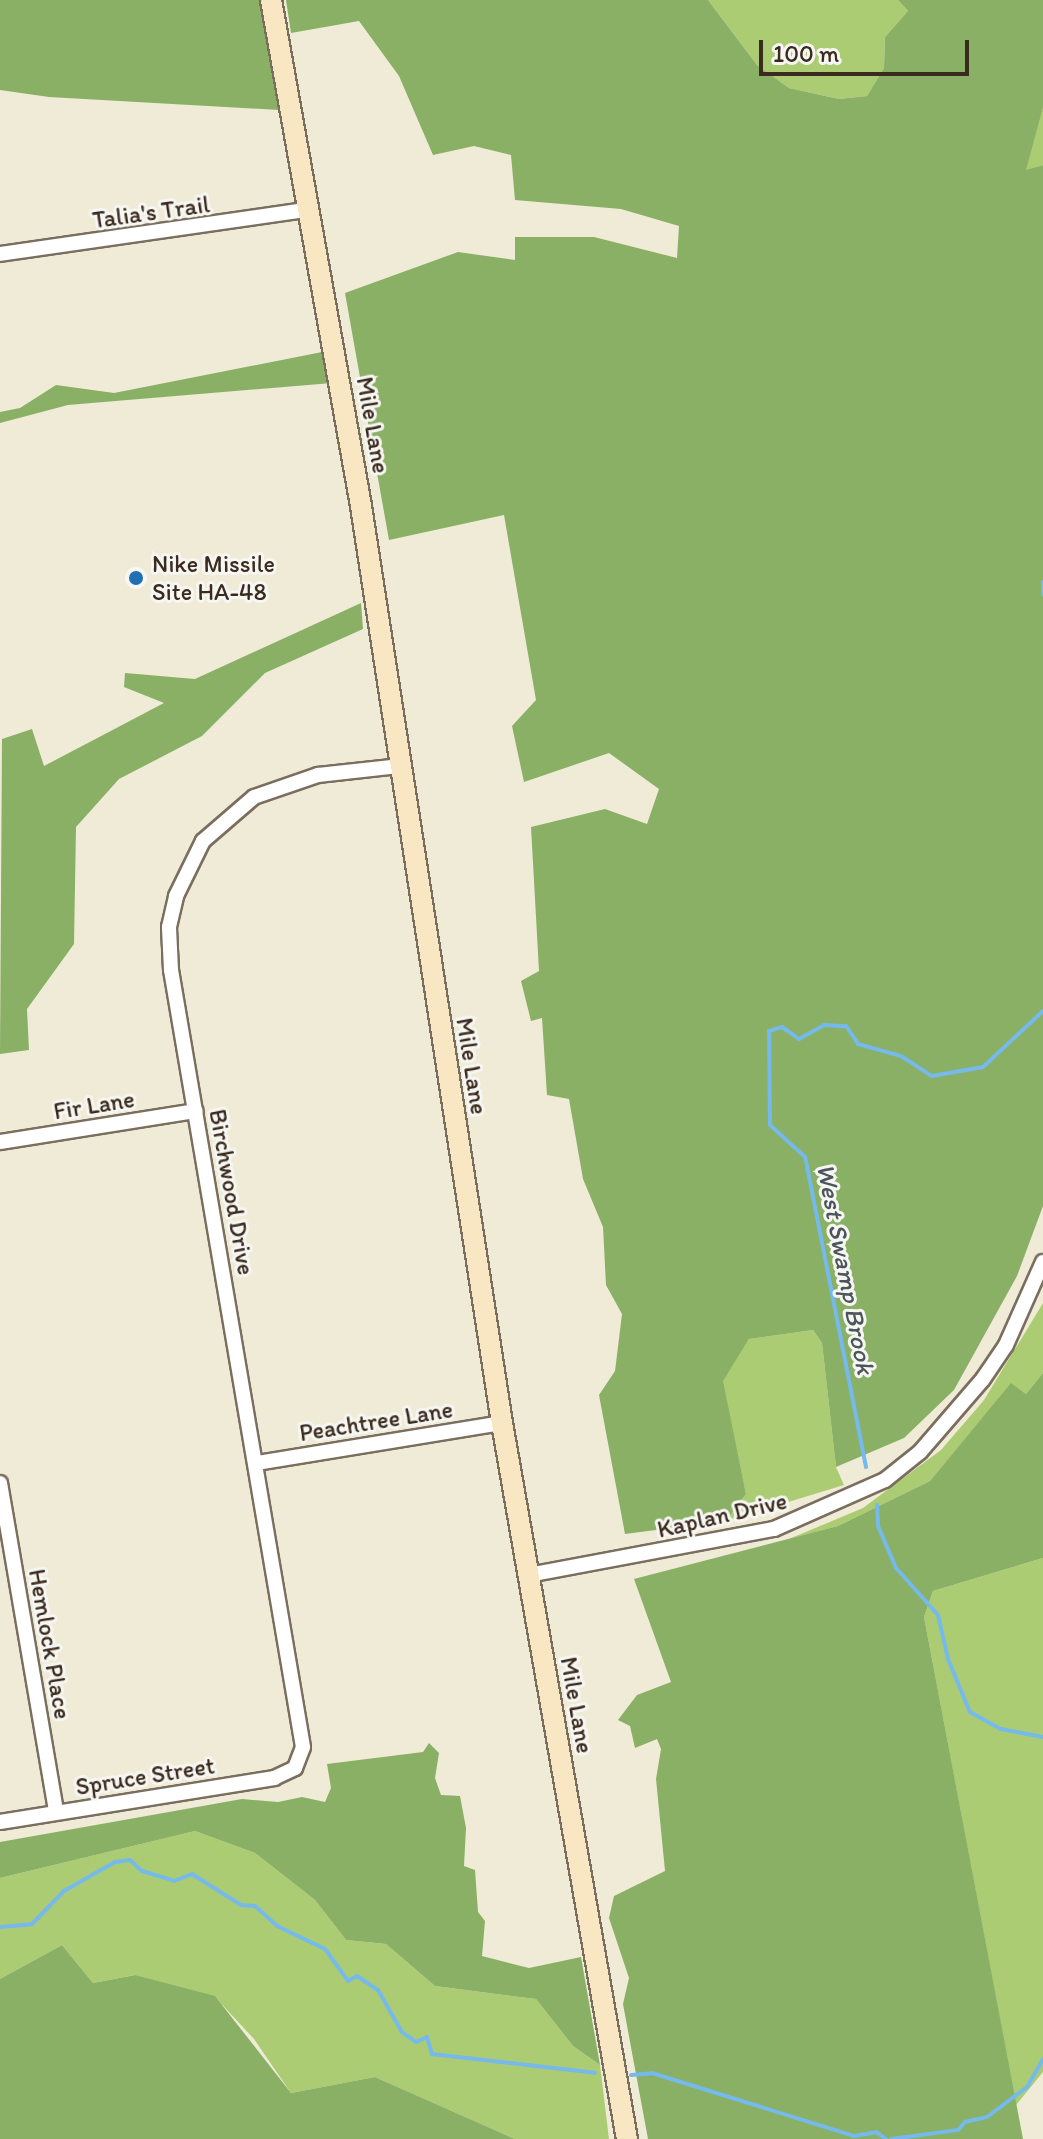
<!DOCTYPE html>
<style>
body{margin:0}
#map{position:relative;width:1043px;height:2139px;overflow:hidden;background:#f0ebd7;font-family:Itim,sans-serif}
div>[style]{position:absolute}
.green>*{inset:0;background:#accc73}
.forest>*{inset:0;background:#89b065}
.stream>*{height:4px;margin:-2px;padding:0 2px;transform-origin:2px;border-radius:2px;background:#76b9eb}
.roads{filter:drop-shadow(2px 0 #7a6e5f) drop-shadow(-2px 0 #7a6e5f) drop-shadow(0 2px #7a6e5f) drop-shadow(0 -2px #7a6e5f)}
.street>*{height:14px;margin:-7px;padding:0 7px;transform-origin:7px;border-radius:7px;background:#fff}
.secondary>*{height:20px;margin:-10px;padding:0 10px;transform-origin:10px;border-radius:10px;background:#f9e7c3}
.dots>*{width:22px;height:22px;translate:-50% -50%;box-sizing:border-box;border:4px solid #f6f6f2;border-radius:50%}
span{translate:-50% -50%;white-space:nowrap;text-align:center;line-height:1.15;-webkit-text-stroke:6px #f6f6f2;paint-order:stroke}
.street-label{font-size:24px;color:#3b2a1e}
.poi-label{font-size:24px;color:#3b2a1e}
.left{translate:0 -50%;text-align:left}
.water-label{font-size:26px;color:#4d555c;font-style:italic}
.scale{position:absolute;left:759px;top:40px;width:210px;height:36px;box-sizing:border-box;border:4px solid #3b2a1e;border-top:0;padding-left:10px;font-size:24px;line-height:28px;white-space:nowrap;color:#3b2a1e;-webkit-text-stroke:6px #f6f6f2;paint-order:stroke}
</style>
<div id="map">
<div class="green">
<div style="clip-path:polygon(708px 0,898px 0,908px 11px,885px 37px,884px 68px,867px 96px,839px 99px,789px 88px,757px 65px)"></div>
<div style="clip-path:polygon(1043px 108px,1043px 165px,1025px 171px)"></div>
<div style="clip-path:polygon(1043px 1303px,1043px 1373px,1026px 1394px,1011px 1384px,930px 1481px,838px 1526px,789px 1539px,863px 1508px,941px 1450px,984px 1400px)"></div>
<div style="clip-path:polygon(813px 1330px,822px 1343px,836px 1467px,844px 1485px,726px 1521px,746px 1494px,722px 1381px,749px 1339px)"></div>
<div style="clip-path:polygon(1043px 1558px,1043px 2072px,1016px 2105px,924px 1617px,933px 1591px)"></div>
<div style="clip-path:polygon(195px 1831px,255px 1853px,315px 1900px,346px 1940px,386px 1944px,435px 1986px,536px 1999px,573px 2046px,600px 2065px,609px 2139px,515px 2139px,375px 2077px,291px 2093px,254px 2039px,215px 1997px,134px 1975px,93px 1983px,62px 1945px,0 1979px,0 1878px)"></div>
</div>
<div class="forest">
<div style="clip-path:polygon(0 0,259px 0,279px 110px,49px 97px,0 90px)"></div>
<div style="clip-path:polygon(286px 0,708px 0,757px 65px,789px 88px,839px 99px,867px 96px,884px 68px,885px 37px,908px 11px,898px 0,1043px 0,1043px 108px,1026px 170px,1043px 165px,1043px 1206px,1017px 1276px,954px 1390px,904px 1438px,836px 1467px,822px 1343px,813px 1330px,749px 1339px,723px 1381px,746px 1494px,726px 1521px,625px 1534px,599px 1395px,615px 1371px,622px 1314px,606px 1285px,603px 1227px,583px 1179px,569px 1099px,547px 1095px,542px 1018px,531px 1021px,521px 981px,539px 971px,531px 827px,605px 809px,647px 824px,659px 789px,609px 753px,524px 782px,512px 726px,536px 700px,504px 515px,389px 540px,345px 293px,458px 252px,515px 260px,515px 237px,594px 237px,677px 258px,679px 226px,621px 209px,515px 200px,511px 155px,474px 146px,433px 155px,399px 76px,359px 21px,291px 33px)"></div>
<div style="clip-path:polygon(322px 352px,332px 383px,68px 405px,0 423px,0 412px,20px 408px,56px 385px,114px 393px)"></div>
<div style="clip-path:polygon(361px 603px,363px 629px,265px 673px,202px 736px,119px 779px,76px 827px,74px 944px,27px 1009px,29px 1050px,0 1054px,2px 739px,32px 729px,44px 766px,164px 703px,124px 687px,125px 673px,195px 679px)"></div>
<div style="clip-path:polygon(1043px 1373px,1043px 1558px,933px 1591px,924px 1617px,1023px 2139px,648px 2139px,623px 2004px,629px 1978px,609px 1918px,614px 1896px,665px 1871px,656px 1779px,661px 1749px,657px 1739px,635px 1748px,630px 1726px,618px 1720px,637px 1695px,671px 1682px,634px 1579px,838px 1526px,930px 1481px,1011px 1383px,1026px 1394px)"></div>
<div style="clip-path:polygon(429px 1743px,439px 1753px,435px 1778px,441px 1795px,460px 1796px,466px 1828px,464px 1866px,475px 1870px,478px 1912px,485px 1921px,482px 1956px,529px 1968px,581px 1957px,600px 2065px,573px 2046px,536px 1999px,435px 1986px,386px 1944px,346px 1940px,315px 1900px,255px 1853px,195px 1831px,0 1878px,0 1842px,242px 1799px,278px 1802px,302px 1797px,325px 1802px,331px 1788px,327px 1764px,423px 1752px)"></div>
<div style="clip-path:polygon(62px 1945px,93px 1983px,135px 1975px,215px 1996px,291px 2093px,375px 2077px,515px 2139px,0 2139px,0 1979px)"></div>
</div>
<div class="stream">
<div style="left:1043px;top:582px;width:13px;rotate:90deg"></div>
<div style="left:866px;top:1467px;width:316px;rotate:-101.1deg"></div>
<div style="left:805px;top:1157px;width:47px;rotate:-137.6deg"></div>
<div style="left:770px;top:1125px;width:94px;rotate:-90.6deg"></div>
<div style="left:769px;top:1031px;width:14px;rotate:-17deg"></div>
<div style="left:782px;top:1027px;width:21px;rotate:35deg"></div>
<div style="left:799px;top:1039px;width:29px;rotate:-29deg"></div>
<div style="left:824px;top:1025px;width:22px;rotate:3deg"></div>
<div style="left:846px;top:1026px;width:22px;rotate:56deg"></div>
<div style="left:858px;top:1044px;width:45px;rotate:15.6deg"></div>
<div style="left:901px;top:1056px;width:37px;rotate:33deg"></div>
<div style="left:932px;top:1076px;width:52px;rotate:-10deg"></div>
<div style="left:983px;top:1067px;width:82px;rotate:-43deg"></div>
<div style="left:877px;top:1505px;width:21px;rotate:87deg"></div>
<div style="left:878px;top:1526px;width:46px;rotate:66.8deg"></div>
<div style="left:896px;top:1568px;width:63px;rotate:48.2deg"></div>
<div style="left:938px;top:1615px;width:45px;rotate:77.2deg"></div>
<div style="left:948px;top:1659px;width:57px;rotate:67.5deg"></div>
<div style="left:970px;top:1712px;width:35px;rotate:29deg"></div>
<div style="left:1001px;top:1729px;width:43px;rotate:10.8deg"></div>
<div style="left:0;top:1927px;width:32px;rotate:-5deg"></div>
<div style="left:32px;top:1924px;width:46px;rotate:-45.9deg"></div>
<div style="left:64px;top:1891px;width:59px;rotate:-29.6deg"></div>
<div style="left:115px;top:1862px;width:15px;rotate:-8deg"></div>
<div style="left:130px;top:1860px;width:16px;rotate:43deg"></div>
<div style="left:142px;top:1871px;width:34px;rotate:17deg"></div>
<div style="left:174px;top:1881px;width:19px;rotate:-21deg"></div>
<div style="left:192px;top:1874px;width:58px;rotate:32.3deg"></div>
<div style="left:241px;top:1905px;width:14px;rotate:4deg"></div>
<div style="left:255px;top:1906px;width:30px;rotate:42deg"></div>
<div style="left:277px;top:1926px;width:53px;rotate:25.6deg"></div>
<div style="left:325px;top:1949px;width:39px;rotate:54deg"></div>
<div style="left:348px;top:1981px;width:10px;rotate:-29deg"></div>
<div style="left:357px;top:1976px;width:25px;rotate:34deg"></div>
<div style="left:378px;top:1990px;width:48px;rotate:60.3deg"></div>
<div style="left:402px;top:2032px;width:17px;rotate:36deg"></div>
<div style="left:416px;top:2042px;width:12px;rotate:-24deg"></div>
<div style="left:427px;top:2037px;width:18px;rotate:74deg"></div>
<div style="left:432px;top:2054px;width:164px;rotate:6.6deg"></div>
<div style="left:631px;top:2075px;width:21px;rotate:-5deg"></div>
<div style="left:652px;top:2073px;width:212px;rotate:17.3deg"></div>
<div style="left:854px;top:2136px;width:22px;rotate:-10deg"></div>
<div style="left:876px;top:2132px;width:12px;rotate:35deg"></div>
<div style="left:891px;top:2139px;width:68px;rotate:-7.7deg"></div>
<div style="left:958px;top:2130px;width:11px;rotate:-49deg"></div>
<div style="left:965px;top:2122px;width:23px;rotate:-13deg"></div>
<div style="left:987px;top:2117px;width:50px;rotate:-36.9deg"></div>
<div style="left:1027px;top:2087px;width:32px;rotate:-60deg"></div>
</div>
<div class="roads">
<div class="street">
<div style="left:0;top:254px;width:310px;rotate:-8.2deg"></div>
<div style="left:0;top:1142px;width:198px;rotate:-9deg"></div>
<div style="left:257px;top:1463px;width:248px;rotate:-9.3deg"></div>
<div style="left:0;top:1483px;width:334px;rotate:80.3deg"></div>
<div style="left:528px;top:1575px;width:250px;rotate:-10.6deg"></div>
<div style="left:774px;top:1529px;width:121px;rotate:-23.8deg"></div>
<div style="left:885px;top:1480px;width:45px;rotate:-38.7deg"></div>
<div style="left:920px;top:1452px;width:96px;rotate:-49.2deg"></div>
<div style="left:983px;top:1379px;width:41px;rotate:-55.9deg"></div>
<div style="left:1006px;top:1345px;width:91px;rotate:-66deg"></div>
<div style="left:0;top:1822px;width:278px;rotate:-9.1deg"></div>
<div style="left:274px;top:1778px;width:23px;rotate:-25deg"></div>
<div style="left:295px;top:1768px;width:22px;rotate:-69deg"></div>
<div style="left:303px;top:1747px;width:788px;rotate:-99.64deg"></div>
<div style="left:171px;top:970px;width:43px;rotate:-92.7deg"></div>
<div style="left:169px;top:927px;width:32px;rotate:-77deg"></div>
<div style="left:176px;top:896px;width:61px;rotate:-63.9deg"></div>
<div style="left:203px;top:841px;width:67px;rotate:-40.8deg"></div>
<div style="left:254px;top:797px;width:68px;rotate:-19deg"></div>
<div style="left:318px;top:775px;width:81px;rotate:-6.3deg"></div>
</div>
<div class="secondary">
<div style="left:271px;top:0;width:514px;rotate:79.91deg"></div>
<div style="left:361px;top:506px;width:928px;rotate:81.26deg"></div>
<div style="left:502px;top:1423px;width:727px;rotate:80.1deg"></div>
</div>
</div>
<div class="dots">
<div style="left:136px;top:578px;background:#1f6fb2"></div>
</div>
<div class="street-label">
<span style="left:151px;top:212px;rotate:-8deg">Talia's Trail</span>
<span style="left:373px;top:425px;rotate:80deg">Mile Lane</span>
<span style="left:472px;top:1066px;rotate:81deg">Mile Lane</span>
<span style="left:94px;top:1105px;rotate:-9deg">Fir Lane</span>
<span style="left:232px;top:1192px;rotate:80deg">Birchwood Drive</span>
<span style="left:376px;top:1421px;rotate:-9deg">Peachtree Lane</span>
<span style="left:722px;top:1515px;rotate:-13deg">Kaplan Drive</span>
<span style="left:50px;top:1644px;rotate:80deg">Hemlock Place</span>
<span style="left:577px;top:1705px;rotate:80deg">Mile Lane</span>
<span style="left:145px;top:1776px;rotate:-9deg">Spruce Street</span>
</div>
<div class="poi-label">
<span class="left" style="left:152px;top:578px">Nike Missile<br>Site HA-48</span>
</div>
<div class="water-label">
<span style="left:845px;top:1269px;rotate:79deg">West Swamp Brook</span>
</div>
<div class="scale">100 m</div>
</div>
